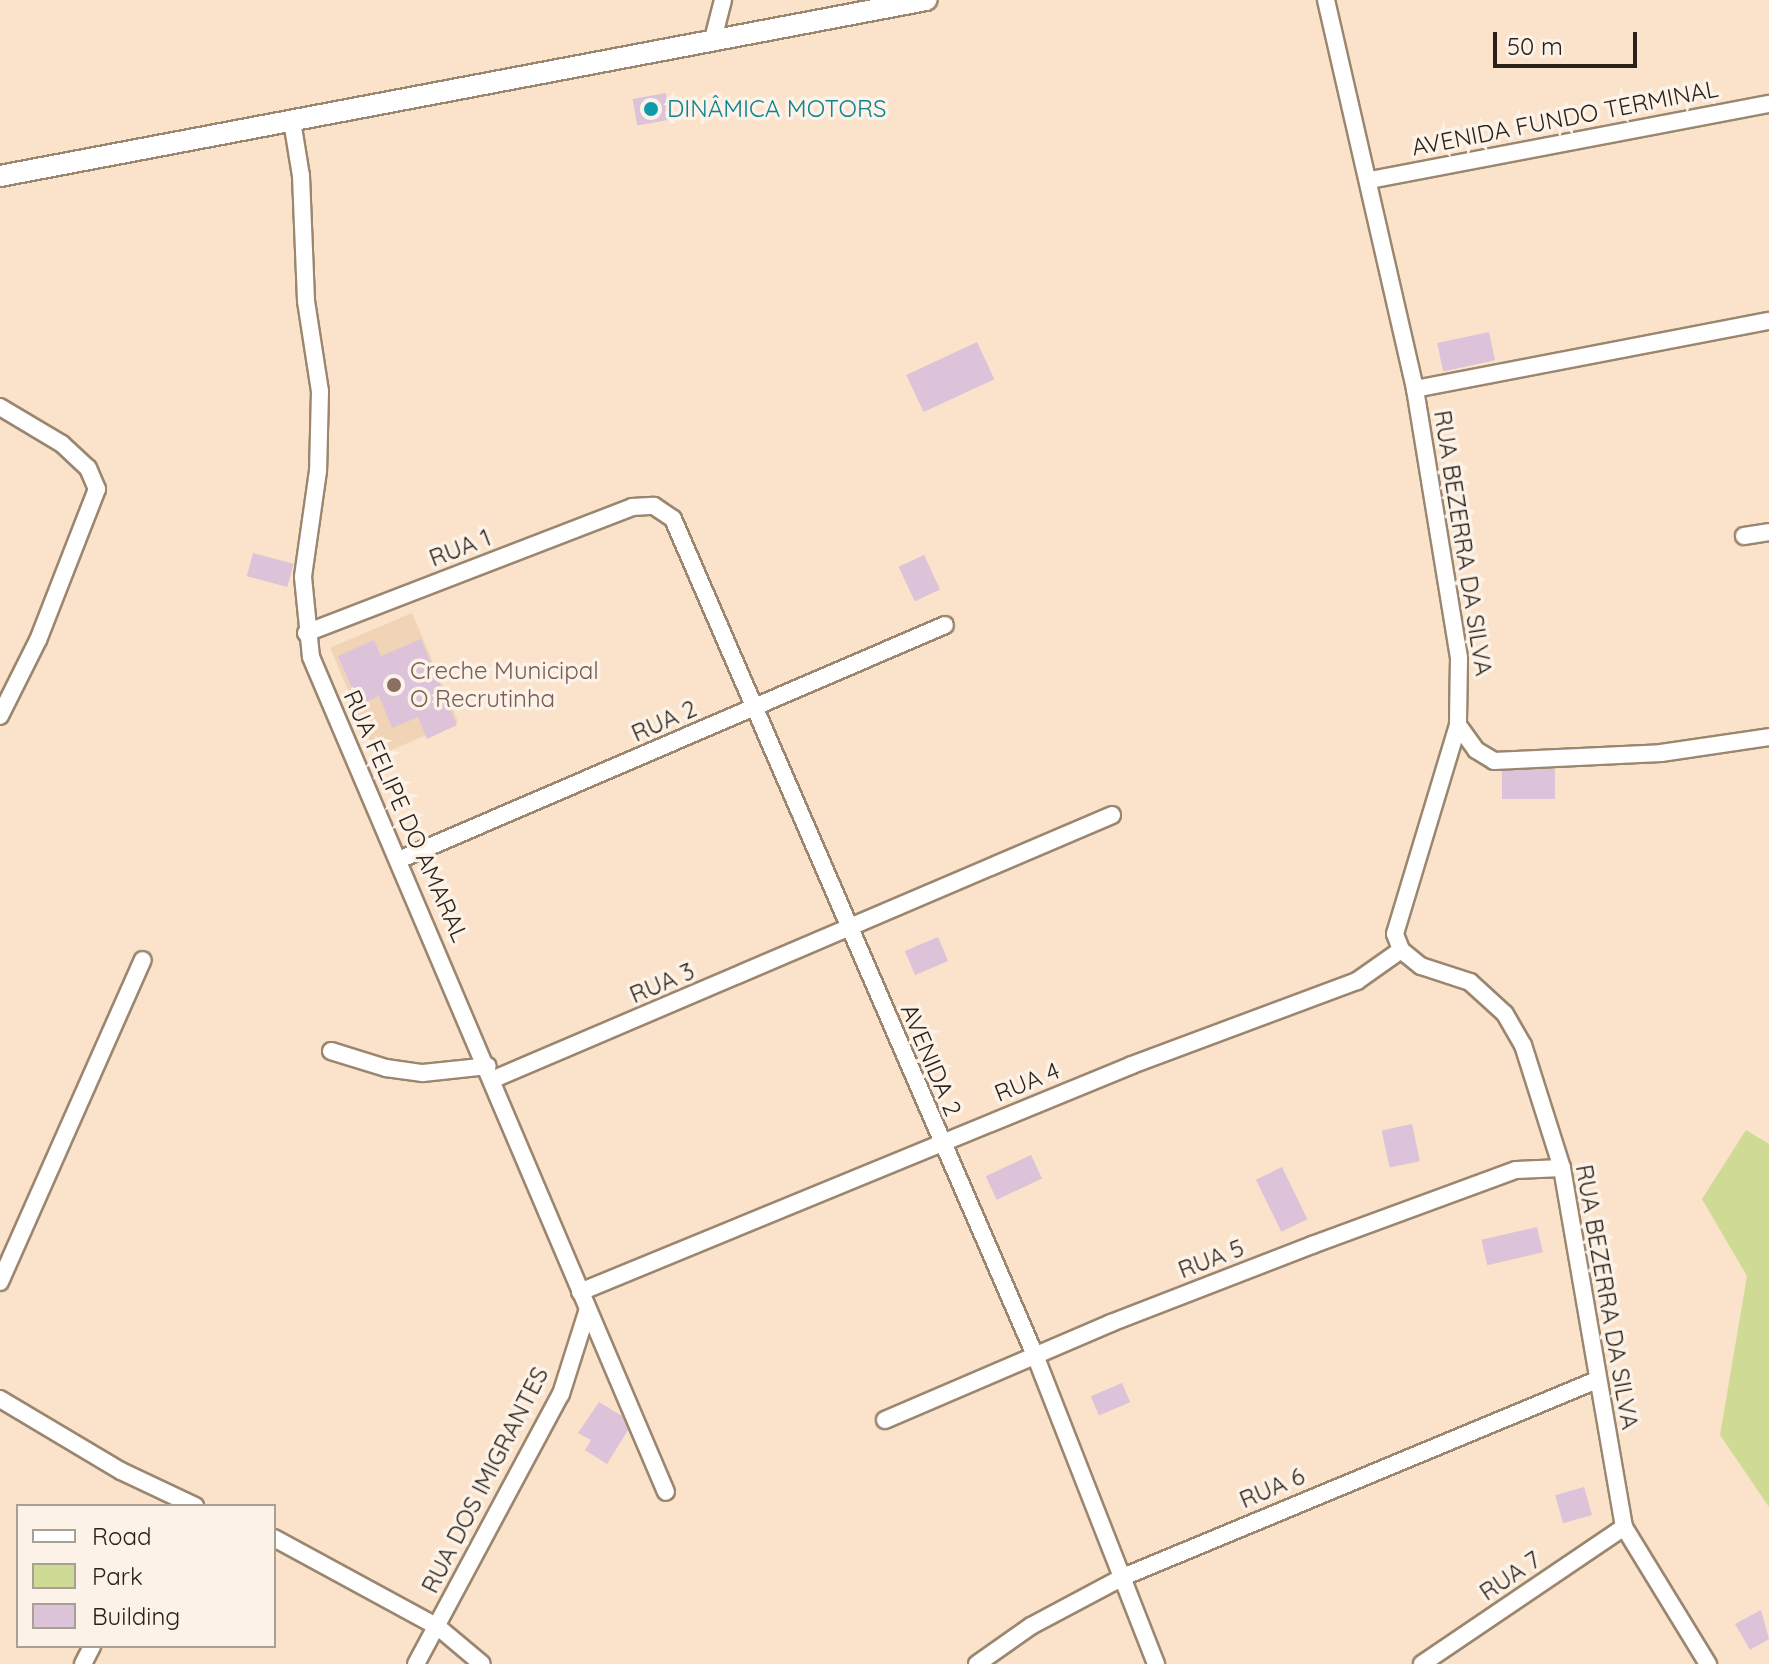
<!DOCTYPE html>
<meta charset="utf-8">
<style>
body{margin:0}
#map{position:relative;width:1769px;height:1664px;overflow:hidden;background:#fae3ca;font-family:Quicksand,sans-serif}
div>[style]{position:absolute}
.built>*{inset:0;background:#f1d4b6;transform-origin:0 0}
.green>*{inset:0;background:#cfda94}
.building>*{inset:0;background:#dcc3da;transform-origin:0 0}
.roads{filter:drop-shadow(2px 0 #9b866f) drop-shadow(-2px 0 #9b866f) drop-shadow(0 2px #9b866f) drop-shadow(0 -2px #9b866f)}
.minor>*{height:16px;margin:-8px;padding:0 8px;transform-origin:8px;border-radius:8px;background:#fff}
.tertiary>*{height:20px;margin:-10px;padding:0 10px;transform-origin:10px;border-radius:10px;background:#fff}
.dots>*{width:22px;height:22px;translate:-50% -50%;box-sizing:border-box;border:4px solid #fcf2e8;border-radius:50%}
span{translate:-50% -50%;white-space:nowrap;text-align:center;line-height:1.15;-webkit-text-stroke:7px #fcf2e8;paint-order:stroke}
.culture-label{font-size:24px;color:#0d838f}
.left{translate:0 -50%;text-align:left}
.street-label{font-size:24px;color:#2a2219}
.education-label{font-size:24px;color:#785e54}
.legend{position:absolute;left:16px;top:1504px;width:260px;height:144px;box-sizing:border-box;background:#fcf2e8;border:2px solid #a89f95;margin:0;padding:10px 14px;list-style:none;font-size:24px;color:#2a2219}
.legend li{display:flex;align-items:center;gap:16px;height:40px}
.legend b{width:40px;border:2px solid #a89f95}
.scale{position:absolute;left:1493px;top:32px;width:144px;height:36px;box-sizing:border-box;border:4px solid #2a2219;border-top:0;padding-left:10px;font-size:24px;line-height:28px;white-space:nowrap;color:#2a2219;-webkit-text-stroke:6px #fcf2e8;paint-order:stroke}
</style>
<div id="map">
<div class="built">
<div style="left:412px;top:613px;width:118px;height:89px;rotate:67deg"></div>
</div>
<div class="green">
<div style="clip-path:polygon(1746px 1130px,1769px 1144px,1769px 1507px,1720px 1435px,1747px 1276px,1702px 1199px)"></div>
</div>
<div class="building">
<div style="left:666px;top:93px;width:27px;height:34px;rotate:80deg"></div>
<div style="left:1489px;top:332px;width:29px;height:53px;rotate:78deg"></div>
<div style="left:977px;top:342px;width:41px;height:78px;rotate:65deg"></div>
<div style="left:253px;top:553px;width:42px;height:24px;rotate:15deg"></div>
<div style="left:924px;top:555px;width:38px;height:28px;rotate:65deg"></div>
<div style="clip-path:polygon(421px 639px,457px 725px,427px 739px,418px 717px,392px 728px,379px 696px,359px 705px,338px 656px,374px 640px,381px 656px)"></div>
<div style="left:1555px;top:769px;width:30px;height:53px;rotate:90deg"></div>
<div style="left:938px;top:937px;width:26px;height:36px;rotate:67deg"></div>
<div style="left:1412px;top:1124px;width:38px;height:31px;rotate:78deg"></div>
<div style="left:1031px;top:1155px;width:26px;height:50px;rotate:65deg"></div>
<div style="left:1282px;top:1167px;width:58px;height:29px;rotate:64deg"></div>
<div style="left:1537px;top:1227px;width:26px;height:57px;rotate:77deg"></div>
<div style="left:1122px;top:1383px;width:21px;height:34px;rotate:67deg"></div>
<div style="clip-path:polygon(599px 1402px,622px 1416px,628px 1430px,607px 1464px,585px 1450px,591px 1440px,578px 1433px)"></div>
<div style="left:1584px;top:1487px;width:29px;height:30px;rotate:74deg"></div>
<div style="clip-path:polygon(1761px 1610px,1769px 1639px,1750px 1650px,1735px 1624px)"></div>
</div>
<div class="roads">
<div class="minor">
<div style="left:1326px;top:0;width:399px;rotate:77.1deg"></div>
<div style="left:1415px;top:389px;width:273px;rotate:80.7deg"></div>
<div style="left:1459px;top:658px;width:67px;rotate:90.9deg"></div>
<div style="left:1458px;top:725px;width:218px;rotate:106.8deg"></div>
<div style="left:1395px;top:934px;width:17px;rotate:69deg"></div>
<div style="left:1401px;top:950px;width:26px;rotate:39deg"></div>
<div style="left:1421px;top:966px;width:52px;rotate:18.1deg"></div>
<div style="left:1470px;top:982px;width:47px;rotate:42.4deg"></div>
<div style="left:1505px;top:1014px;width:36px;rotate:60deg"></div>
<div style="left:1523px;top:1045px;width:129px;rotate:72.4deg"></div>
<div style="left:1562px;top:1168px;width:364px;rotate:80.2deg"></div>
<div style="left:1624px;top:1527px;width:161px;rotate:58.5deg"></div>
<div style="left:713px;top:39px;width:40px;rotate:-75.6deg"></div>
<div style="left:292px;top:121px;width:56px;rotate:80.7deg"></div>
<div style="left:301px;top:176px;width:125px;rotate:87.7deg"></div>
<div style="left:306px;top:301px;width:91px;rotate:81.2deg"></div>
<div style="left:320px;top:391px;width:80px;rotate:91.4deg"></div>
<div style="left:318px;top:471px;width:107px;rotate:98.1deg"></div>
<div style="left:303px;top:577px;width:80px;rotate:84.3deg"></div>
<div style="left:311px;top:657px;width:907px;rotate:66.97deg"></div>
<div style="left:1370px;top:180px;width:406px;rotate:-10.8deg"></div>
<div style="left:1415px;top:389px;width:360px;rotate:-10.9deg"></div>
<div style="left:0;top:407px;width:72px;rotate:30.8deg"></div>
<div style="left:62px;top:444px;width:35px;rotate:43deg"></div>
<div style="left:88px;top:468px;width:23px;rotate:67deg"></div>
<div style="left:97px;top:489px;width:162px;rotate:111.3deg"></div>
<div style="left:38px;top:640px;width:85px;rotate:116.6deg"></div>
<div style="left:1744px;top:536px;width:25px;rotate:-9deg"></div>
<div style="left:306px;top:633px;width:350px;rotate:-21.1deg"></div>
<div style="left:632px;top:507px;width:22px;rotate:-3deg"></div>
<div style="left:654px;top:506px;width:23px;rotate:34deg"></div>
<div style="left:673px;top:519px;width:911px;rotate:66.59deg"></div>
<div style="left:1035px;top:1355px;width:332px;rotate:68.6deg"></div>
<div style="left:1458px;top:725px;width:31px;rotate:54deg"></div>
<div style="left:1476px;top:750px;width:21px;rotate:31deg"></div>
<div style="left:1494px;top:761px;width:167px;rotate:-2.7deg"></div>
<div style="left:1661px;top:753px;width:109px;rotate:-8.4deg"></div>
<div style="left:401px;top:859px;width:592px;rotate:-23.27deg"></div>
<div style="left:331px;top:1051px;width:58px;rotate:17.2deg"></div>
<div style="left:386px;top:1068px;width:37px;rotate:8deg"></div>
<div style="left:423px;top:1073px;width:65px;rotate:-6.1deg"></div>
<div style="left:494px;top:1079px;width:672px;rotate:-23.13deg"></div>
<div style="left:0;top:1282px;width:352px;rotate:-66.1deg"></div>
<div style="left:580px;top:1292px;width:597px;rotate:-22.35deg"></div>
<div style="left:1132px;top:1065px;width:240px;rotate:-20.5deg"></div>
<div style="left:1357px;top:981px;width:54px;rotate:-35.2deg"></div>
<div style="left:0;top:1399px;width:141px;rotate:30.8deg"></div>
<div style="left:121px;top:1471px;width:82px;rotate:25.3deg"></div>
<div style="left:885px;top:1420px;width:246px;rotate:-23.2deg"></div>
<div style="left:1111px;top:1323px;width:216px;rotate:-21.2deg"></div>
<div style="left:1312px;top:1245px;width:217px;rotate:-20.2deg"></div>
<div style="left:1516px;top:1170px;width:46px;rotate:-2.5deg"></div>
<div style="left:274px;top:1538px;width:187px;rotate:28.5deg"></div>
<div style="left:438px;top:1627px;width:57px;rotate:40.1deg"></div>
<div style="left:83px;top:1664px;width:20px;rotate:-63deg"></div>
<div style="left:416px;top:1664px;width:306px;rotate:-61.8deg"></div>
<div style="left:561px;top:1394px;width:86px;rotate:-72.4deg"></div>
<div style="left:977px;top:1664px;width:66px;rotate:-35.1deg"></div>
<div style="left:1031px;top:1626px;width:104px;rotate:-28deg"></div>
<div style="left:1123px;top:1577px;width:513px;rotate:-22.57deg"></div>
<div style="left:1422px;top:1664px;width:244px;rotate:-34.1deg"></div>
</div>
<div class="tertiary">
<div style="left:0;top:176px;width:943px;rotate:-10.76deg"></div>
</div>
</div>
<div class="dots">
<div style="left:651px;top:109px;background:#0f9aa8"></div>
<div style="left:394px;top:685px;background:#8d6e63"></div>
</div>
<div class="culture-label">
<span class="left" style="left:667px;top:109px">DINÂMICA MOTORS</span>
</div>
<div class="street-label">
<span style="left:1565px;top:118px;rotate:-11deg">AVENIDA FUNDO TERMINAL</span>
<span style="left:1463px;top:543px;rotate:81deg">RUA BEZERRA DA SILVA</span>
<span style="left:460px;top:548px;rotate:-21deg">RUA 1</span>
<span style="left:664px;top:721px;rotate:-24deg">RUA 2</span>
<span style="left:406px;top:816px;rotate:66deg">RUA FELIPE DO AMARAL</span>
<span style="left:662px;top:983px;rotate:-23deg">RUA 3</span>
<span style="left:931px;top:1060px;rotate:67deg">AVENIDA 2</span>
<span style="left:1027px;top:1082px;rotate:-22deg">RUA 4</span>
<span style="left:1211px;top:1259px;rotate:-21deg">RUA 5</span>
<span style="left:1607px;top:1297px;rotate:80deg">RUA BEZERRA DA SILVA</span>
<span style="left:485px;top:1480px;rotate:-63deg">RUA DOS IMIGRANTES</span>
<span style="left:1272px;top:1488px;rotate:-23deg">RUA 6</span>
<span style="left:1510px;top:1576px;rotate:-34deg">RUA 7</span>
</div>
<div class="education-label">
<span class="left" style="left:410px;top:685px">Creche Municipal<br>O Recrutinha</span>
</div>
<ul class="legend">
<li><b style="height:10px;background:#fff"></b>Road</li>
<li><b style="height:22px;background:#cfda94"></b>Park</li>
<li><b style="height:22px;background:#dcc3da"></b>Building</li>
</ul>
<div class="scale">50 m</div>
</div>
